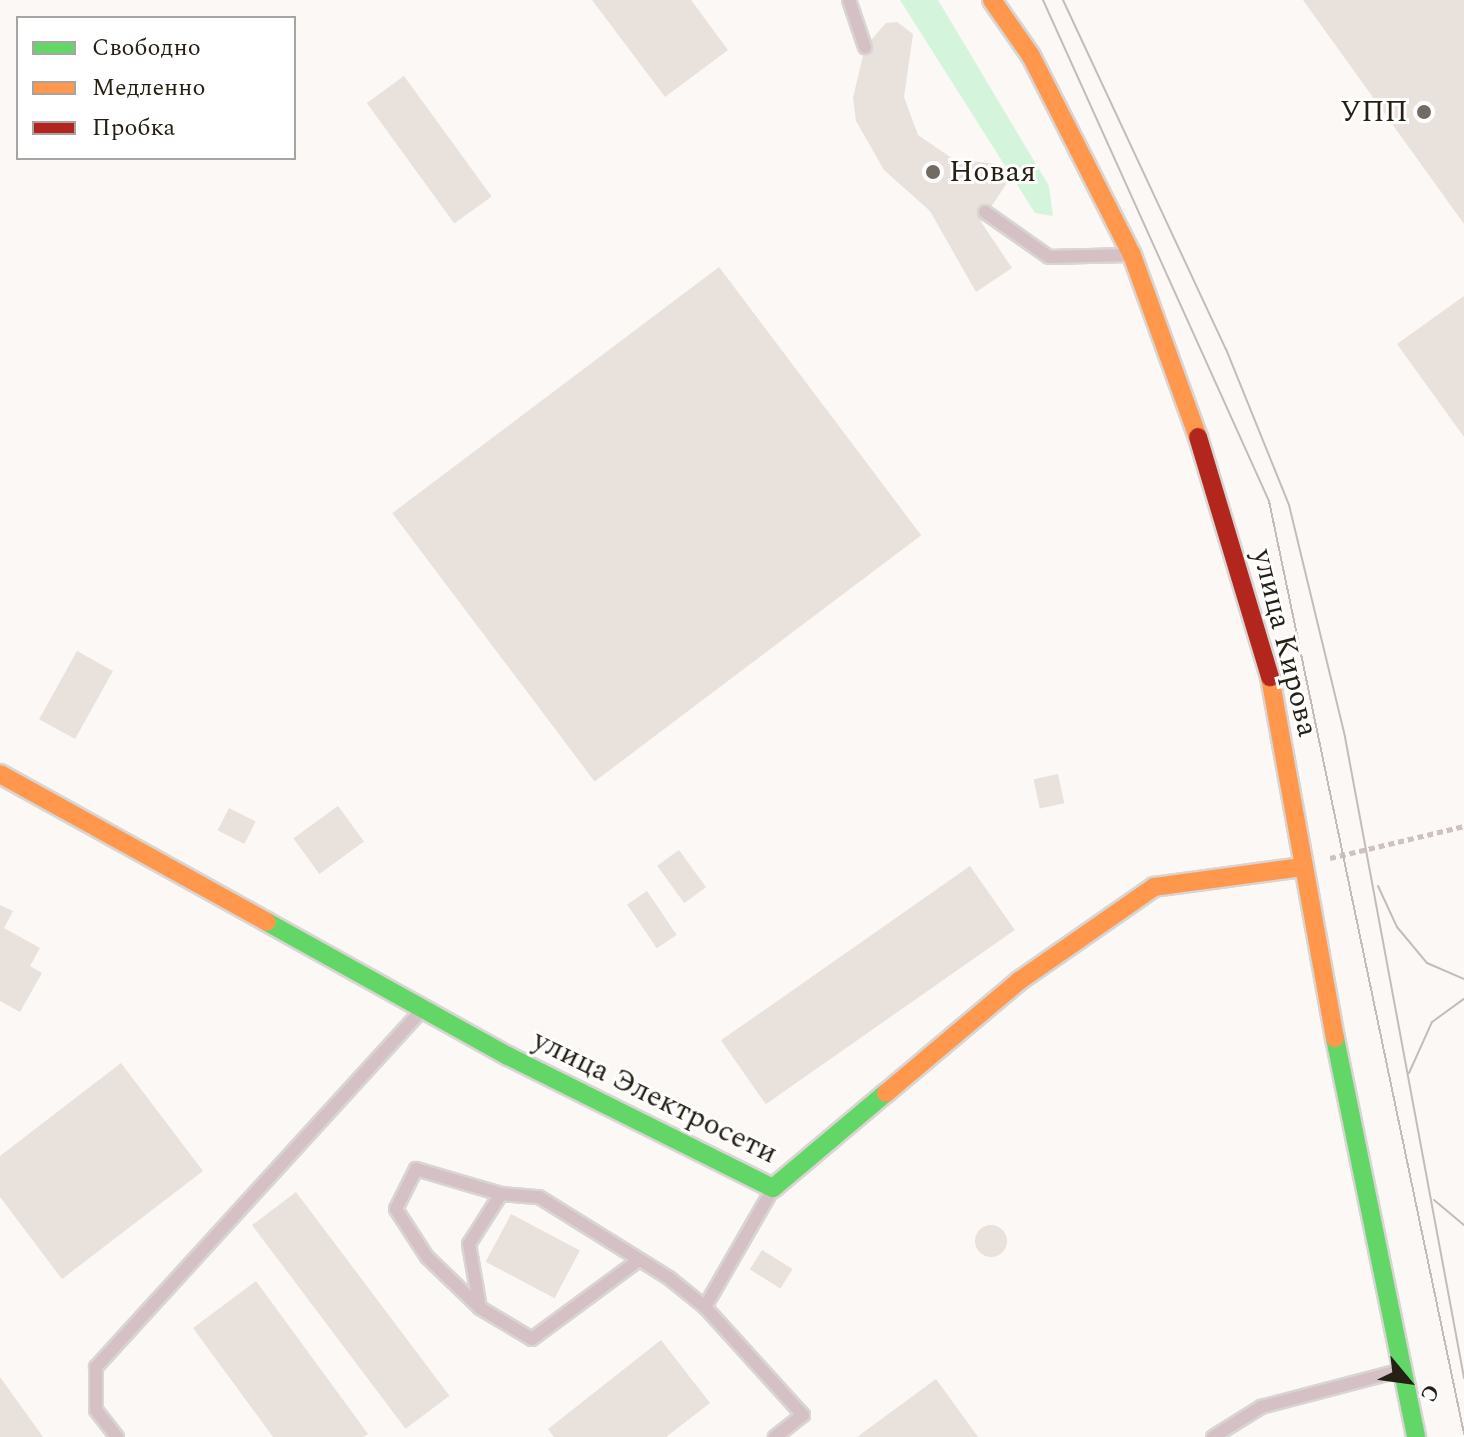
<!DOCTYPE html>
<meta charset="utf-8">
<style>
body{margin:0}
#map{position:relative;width:1464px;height:1437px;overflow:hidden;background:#fbf8f5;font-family:Spectral,serif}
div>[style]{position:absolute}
.green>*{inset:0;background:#d4f4dc}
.building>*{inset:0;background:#e9e1db;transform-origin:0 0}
.round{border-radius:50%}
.path>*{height:5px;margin-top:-2.5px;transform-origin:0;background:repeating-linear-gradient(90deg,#cdc1c2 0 6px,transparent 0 10px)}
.roads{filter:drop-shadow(2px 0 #d8d5d2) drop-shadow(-2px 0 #d8d5d2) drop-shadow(0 2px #d8d5d2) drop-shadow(0 -2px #d8d5d2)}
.lane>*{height:12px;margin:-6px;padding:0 6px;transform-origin:6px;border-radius:6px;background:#d5c1c5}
.fast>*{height:18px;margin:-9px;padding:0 9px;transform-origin:9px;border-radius:9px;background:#63d668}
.slow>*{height:18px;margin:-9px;padding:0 9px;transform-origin:9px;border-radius:9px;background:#ff974d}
.jam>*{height:18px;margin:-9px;padding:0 9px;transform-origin:9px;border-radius:9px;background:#b3261e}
.tram>*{height:2px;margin:-1px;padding:0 1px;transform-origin:1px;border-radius:1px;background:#c4bbba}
.dots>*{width:22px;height:22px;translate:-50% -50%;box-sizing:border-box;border:4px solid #fff;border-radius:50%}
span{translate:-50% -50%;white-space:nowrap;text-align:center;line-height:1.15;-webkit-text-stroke:6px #fff;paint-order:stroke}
.poi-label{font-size:30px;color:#261f13}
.right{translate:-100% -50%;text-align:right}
.left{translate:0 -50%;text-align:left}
.street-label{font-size:30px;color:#261f13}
.legend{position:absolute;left:16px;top:16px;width:280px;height:144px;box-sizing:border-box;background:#fff;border:2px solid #a8a5a1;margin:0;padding:10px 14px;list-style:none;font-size:24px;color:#261f13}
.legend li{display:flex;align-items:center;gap:16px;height:40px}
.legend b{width:40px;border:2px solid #a8a5a1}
.north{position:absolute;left:1368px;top:1341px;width:80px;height:80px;-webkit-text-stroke:6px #fff;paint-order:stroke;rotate:119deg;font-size:22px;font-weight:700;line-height:32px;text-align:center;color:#261f13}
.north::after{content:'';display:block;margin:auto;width:28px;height:36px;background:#261f13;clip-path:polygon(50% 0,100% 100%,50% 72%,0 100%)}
</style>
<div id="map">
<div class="green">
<div style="clip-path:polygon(900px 0,938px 0,1049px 186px,1053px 216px,1035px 213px)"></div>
</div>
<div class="building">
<div style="clip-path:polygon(592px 0,691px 0,728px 50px,665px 97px)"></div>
<div style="clip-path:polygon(1303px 0,1464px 0,1464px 224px)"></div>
<div style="clip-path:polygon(897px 22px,913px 34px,904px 97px,918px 135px,953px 159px,996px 164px,1005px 173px,1007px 183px,981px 222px,1012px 268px,976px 292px,930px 211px,884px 170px,856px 121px,853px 98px,865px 47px,886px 23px)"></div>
<div style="left:404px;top:76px;width:149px;height:46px;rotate:54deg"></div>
<div style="left:719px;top:267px;width:336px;height:409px;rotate:53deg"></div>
<div style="clip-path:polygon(1464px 296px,1464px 437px,1397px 344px)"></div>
<div style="left:77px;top:651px;width:41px;height:78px;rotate:29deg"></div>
<div style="left:1058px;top:774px;width:30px;height:25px;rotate:78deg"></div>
<div style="left:338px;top:806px;width:44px;height:55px;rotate:54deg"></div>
<div style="left:229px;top:808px;width:30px;height:25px;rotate:27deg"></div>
<div style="left:679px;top:850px;width:46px;height:27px;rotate:54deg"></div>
<div style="left:970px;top:866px;width:78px;height:304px;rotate:55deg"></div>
<div style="left:647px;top:891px;width:53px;height:24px;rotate:56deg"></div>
<div style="clip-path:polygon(0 905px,13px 911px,4px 928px,40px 948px,30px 966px,42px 973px,20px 1012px,0 1001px)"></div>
<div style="clip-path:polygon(121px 1063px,203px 1171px,62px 1279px,0 1197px,0 1156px)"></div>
<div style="left:296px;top:1192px;width:255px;height:55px;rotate:53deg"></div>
<div style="left:511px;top:1214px;width:78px;height:54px;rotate:28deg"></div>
<div class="round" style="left:975px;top:1225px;width:32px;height:32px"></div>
<div style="left:762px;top:1250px;width:36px;height:23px;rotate:32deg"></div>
<div style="clip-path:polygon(256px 1281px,368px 1434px,363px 1437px,273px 1437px,193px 1328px)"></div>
<div style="clip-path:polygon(661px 1340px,710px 1403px,666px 1437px,554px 1437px,548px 1429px)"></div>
<div style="clip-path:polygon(0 1377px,43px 1437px,0 1437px)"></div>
<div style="clip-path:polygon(936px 1379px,978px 1437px,857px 1437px)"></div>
</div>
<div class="path">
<div style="left:1330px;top:858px;width:138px;rotate:-13.4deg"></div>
</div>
<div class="roads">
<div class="lane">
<div style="left:849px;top:0;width:50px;rotate:71.2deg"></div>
<div style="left:985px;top:212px;width:78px;rotate:35.1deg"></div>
<div style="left:1049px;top:257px;width:79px;rotate:-1.5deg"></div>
<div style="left:771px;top:1192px;width:133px;rotate:119.9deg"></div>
<div style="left:705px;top:1307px;width:146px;rotate:47.8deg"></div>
<div style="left:803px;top:1415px;width:36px;rotate:142deg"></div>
<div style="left:639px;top:1260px;width:133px;rotate:143.6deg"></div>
<div style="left:532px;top:1339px;width:61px;rotate:-149.2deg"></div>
<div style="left:480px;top:1308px;width:65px;rotate:-99.8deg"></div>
<div style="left:469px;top:1244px;width:59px;rotate:-57.4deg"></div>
<div style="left:501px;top:1194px;width:38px;rotate:5deg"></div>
<div style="left:539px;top:1197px;width:153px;rotate:31.9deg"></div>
<div style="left:669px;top:1278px;width:46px;rotate:38.9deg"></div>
<div style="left:480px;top:1308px;width:74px;rotate:-136.1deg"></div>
<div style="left:427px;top:1257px;width:57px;rotate:-122.9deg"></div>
<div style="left:396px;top:1209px;width:45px;rotate:-63.4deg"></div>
<div style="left:416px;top:1169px;width:89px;rotate:16.4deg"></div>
<div style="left:117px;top:1437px;width:34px;rotate:-128deg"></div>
<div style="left:96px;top:1410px;width:43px;rotate:-90deg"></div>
<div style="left:96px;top:1367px;width:482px;rotate:-47.6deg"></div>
<div style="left:1213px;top:1437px;width:57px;rotate:-32deg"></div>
<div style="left:1261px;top:1407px;width:142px;rotate:-14.7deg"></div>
</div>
<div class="fast">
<div style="left:267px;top:922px;width:276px;rotate:29.1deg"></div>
<div style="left:508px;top:1056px;width:296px;rotate:26.5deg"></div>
<div style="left:773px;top:1188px;width:148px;rotate:-40.1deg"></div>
<div style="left:1335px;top:1038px;width:407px;rotate:78.5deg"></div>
</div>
<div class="slow">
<div style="left:992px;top:0;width:68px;rotate:55.1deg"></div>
<div style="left:1031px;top:56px;width:223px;rotate:63.1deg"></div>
<div style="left:1132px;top:255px;width:194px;rotate:70.1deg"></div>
<div style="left:1270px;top:677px;width:367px;rotate:79.8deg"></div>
<div style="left:0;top:774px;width:305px;rotate:29deg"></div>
<div style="left:886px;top:1093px;width:174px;rotate:-40.1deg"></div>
<div style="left:1019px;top:981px;width:165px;rotate:-34.8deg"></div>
<div style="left:1154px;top:887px;width:148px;rotate:-7.7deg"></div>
</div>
<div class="jam">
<div style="left:1198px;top:437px;width:251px;rotate:73.3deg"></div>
</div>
</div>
<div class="tram">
<div style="left:1043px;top:0;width:550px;rotate:65.72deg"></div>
<div style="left:1269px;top:501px;width:953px;rotate:78.19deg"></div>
<div style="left:1063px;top:0;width:385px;rotate:65deg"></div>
<div style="left:1226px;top:349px;width:168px;rotate:68deg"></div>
<div style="left:1289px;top:505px;width:239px;rotate:76.4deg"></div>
<div style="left:1345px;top:737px;width:652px;rotate:79.48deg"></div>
<div style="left:1378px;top:886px;width:45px;rotate:65.1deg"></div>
<div style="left:1397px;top:927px;width:47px;rotate:50.2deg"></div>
<div style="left:1427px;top:963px;width:40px;rotate:23.4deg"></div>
<div style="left:1409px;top:1073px;width:56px;rotate:-65.7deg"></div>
<div style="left:1432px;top:1022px;width:39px;rotate:-36deg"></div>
<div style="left:1434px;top:1200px;width:39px;rotate:40deg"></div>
</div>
<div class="dots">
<div style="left:1424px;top:112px;background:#716b62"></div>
<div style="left:933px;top:172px;background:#716b62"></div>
</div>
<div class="poi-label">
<span class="right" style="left:1408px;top:112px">УПП</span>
<span class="left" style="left:949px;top:172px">Новая</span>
</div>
<div class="street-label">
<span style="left:1285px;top:643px;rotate:76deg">улица Кирова</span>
<span style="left:655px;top:1097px;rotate:26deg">улица Электросети</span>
</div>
<ul class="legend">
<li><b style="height:10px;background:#63d668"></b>Свободно</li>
<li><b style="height:10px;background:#ff974d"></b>Медленно</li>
<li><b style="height:10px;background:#b3261e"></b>Пробка</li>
</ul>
<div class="north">С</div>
</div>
